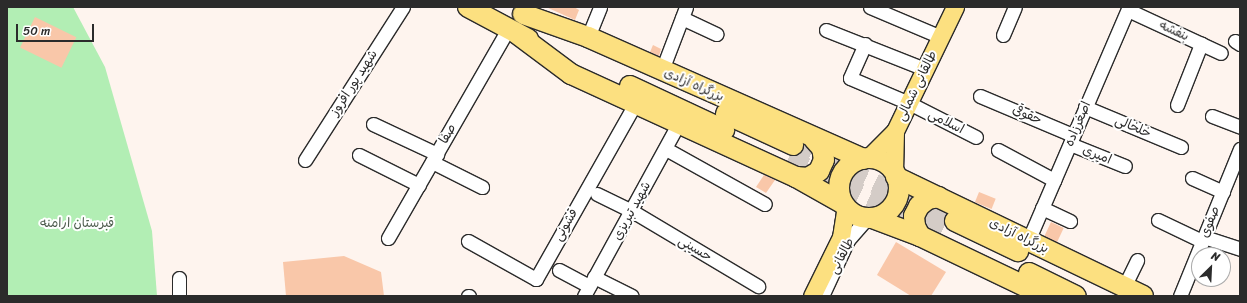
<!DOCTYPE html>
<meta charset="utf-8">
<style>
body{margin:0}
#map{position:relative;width:1247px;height:303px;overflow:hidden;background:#fef4ee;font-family:Sriracha,"Playpen Sans Arabic",sans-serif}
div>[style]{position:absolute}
.green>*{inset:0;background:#b2eeb4}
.building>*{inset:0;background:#f9c7a9;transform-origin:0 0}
.highway-tunnel>*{height:20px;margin-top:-10px;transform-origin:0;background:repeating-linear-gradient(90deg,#d4ccc7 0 20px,transparent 0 30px)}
.roads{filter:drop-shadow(1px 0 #2b2b2b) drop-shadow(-1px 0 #2b2b2b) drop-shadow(0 1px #2b2b2b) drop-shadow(0 -1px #2b2b2b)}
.minor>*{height:13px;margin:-6.5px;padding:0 6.5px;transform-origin:6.5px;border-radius:6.5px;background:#fff}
.major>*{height:17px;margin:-8.5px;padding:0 8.5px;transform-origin:8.5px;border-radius:8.5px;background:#fce080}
.highway>*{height:20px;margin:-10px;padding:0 10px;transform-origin:10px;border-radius:10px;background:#fce080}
.highway>.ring{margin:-10px;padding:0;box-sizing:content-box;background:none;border:20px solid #fce080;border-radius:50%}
span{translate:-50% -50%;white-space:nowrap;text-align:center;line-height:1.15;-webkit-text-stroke:4px #fff;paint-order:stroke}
.street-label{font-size:13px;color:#2b2b2b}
.park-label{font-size:13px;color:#4d5c4d}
.frame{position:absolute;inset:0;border:8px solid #2b2b2b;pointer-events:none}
.north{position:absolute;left:1191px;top:247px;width:40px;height:40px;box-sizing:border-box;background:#fff;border:1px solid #aaa;border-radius:50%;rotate:24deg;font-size:11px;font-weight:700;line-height:16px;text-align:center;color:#2b2b2b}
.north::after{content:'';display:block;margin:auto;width:14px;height:18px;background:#2b2b2b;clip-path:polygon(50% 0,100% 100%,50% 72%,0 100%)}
.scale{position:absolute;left:16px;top:24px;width:78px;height:18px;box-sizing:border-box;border:2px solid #2b2b2b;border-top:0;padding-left:5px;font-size:12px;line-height:14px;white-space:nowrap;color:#2b2b2b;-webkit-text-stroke:3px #fff;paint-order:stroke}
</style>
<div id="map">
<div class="green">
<div style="clip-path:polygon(7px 7px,73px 7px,105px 67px,152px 231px,157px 296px,7px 296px)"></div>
</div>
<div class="building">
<div style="clip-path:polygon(546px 7px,574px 7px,579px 10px,575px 20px)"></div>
<div style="left:35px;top:17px;width:46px;height:34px;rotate:26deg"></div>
<div style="clip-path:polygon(653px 45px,661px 49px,659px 56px,650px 52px)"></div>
<div style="clip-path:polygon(764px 175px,775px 180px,766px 193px,756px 187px)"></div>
<div style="left:979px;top:192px;width:18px;height:11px;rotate:22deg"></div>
<div style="left:1051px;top:222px;width:14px;height:16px;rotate:25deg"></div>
<div style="clip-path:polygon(896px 242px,946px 272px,931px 296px,911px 296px,877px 275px)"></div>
<div style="clip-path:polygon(344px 256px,381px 272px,384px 296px,286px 296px,283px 262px)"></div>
</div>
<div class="highway-tunnel">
<div style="left:793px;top:145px;width:179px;rotate:25.1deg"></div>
<div style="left:788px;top:159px;width:178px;rotate:25.3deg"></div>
</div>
<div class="roads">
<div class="minor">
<div style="left:870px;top:7px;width:77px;rotate:22.9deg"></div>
<div style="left:1128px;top:10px;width:102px;rotate:24.8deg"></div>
<div style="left:682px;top:18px;width:38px;rotate:25deg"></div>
<div style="left:826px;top:30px;width:98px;rotate:21.6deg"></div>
<div style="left:1003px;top:35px;width:30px;rotate:-67deg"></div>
<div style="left:588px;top:37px;width:32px;rotate:-68deg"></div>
<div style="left:1235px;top:41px;width:6px;rotate:31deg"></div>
<div style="left:865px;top:44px;width:37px;rotate:114deg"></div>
<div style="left:850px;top:78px;width:64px;rotate:23deg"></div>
<div style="left:909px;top:103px;width:75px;rotate:26.9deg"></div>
<div style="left:662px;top:70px;width:67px;rotate:-69.1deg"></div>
<div style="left:980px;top:96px;width:101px;rotate:22.8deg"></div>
<div style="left:1177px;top:105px;width:66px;rotate:-68.5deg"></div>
<div style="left:1085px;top:107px;width:104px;rotate:22.6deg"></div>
<div style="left:1212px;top:116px;width:30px;rotate:21deg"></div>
<div style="left:373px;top:124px;width:71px;rotate:25.1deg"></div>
<div style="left:1070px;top:144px;width:59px;rotate:21.8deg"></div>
<div style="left:666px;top:149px;width:113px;rotate:29.1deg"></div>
<div style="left:998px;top:150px;width:64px;rotate:28.2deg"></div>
<div style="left:359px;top:155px;width:67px;rotate:26.6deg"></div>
<div style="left:305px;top:160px;width:182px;rotate:-57.4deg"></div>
<div style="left:432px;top:162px;width:56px;rotate:26.6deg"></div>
<div style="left:1192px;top:178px;width:34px;rotate:24deg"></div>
<div style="left:597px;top:194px;width:39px;rotate:26deg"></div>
<div style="left:632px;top:211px;width:147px;rotate:30.8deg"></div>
<div style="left:1042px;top:208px;width:31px;rotate:25deg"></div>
<div style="left:1158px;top:220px;width:49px;rotate:25.5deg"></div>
<div style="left:1204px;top:237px;width:38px;rotate:18deg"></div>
<div style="left:388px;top:238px;width:241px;rotate:-60.1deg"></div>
<div style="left:468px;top:241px;width:78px;rotate:29.2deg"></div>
<div style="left:536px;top:279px;width:201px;rotate:-60.5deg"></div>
<div style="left:1028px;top:241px;width:255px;rotate:-66.7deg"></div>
<div style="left:559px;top:270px;width:34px;rotate:28deg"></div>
<div style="left:594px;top:277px;width:42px;rotate:26.6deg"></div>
<div style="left:1124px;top:287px;width:30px;rotate:-64deg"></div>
<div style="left:179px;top:296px;width:18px;rotate:-90deg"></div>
<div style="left:468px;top:296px;width:1px"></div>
<div style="left:584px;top:296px;width:196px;rotate:-61.3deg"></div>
<div style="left:822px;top:296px;width:62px;rotate:-65.1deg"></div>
<div style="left:848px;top:240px;width:29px;rotate:-49deg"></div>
<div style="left:1180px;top:296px;width:159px;rotate:-67.8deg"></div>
</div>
<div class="major">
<div style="left:868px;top:158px;width:38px;rotate:-45deg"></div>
<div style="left:895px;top:131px;width:138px;rotate:-64.2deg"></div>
<div style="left:894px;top:172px;width:41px;rotate:-88.6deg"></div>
<div style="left:812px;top:296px;width:66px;rotate:-63.8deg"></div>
<div style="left:841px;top:237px;width:30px;rotate:-81deg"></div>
</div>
<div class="highway">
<div style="left:468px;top:7px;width:68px;rotate:28.1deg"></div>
<div style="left:523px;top:14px;width:69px;rotate:19.5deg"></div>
<div style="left:588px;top:37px;width:301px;rotate:23.9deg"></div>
<div style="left:516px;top:33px;width:69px;rotate:36.7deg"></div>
<div style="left:571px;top:74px;width:247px;rotate:24.6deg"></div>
<div style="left:796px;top:177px;width:53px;rotate:29.5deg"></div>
<div style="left:630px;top:86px;width:104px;rotate:25.1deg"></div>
<div style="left:726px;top:114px;width:74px;rotate:24.8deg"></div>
<div class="ring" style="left:839px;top:158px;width:40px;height:40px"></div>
<div style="left:796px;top:177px;width:12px;rotate:5deg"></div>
<div style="left:808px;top:178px;width:13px;rotate:-32deg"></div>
<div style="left:819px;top:171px;width:12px;rotate:-66deg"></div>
<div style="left:824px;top:160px;width:12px;rotate:-99deg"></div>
<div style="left:822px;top:148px;width:12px;rotate:-132deg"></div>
<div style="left:896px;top:177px;width:274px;rotate:25.7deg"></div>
<div style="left:872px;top:218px;width:51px;rotate:20.6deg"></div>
<div style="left:920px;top:236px;width:139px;rotate:25.6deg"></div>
<div style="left:955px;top:221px;width:70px;rotate:25.5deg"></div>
<div style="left:920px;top:236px;width:11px;rotate:-117deg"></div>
<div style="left:915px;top:226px;width:10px;rotate:-96deg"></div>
<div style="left:914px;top:216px;width:11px;rotate:-63deg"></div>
<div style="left:919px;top:206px;width:11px;rotate:-38deg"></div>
<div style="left:928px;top:199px;width:11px;rotate:-10deg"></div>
<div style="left:1029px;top:273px;width:52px;rotate:26.1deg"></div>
</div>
</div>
<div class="street-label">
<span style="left:1174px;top:31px;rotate:25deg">بنفشه</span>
<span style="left:354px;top:83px;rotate:-57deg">شهید پور افروز</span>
<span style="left:694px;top:85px;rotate:24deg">بزرگراه آزادی</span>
<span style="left:917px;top:86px;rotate:-64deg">طالقانی شمالی</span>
<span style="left:1027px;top:115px;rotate:23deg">حقوقی</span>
<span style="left:946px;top:122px;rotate:27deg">اسلامی</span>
<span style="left:1078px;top:124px;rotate:-67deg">اصغرزاده</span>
<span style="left:1133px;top:127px;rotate:23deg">خلخالی</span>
<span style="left:448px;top:134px;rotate:-60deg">صفا</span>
<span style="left:1097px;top:155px;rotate:22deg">امیری</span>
<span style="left:632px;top:211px;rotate:-61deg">شهید تبریزی</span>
<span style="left:1210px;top:222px;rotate:-68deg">صفوی</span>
<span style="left:566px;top:225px;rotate:-60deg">قشونی</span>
<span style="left:1019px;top:236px;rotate:26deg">بزرگراه آزادی</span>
<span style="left:695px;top:249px;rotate:31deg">حسینی</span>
<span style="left:842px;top:256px;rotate:-62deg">طالقانی</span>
</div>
<div class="park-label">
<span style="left:77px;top:223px">قبرستان ارامنه</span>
</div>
<div class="frame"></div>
<div class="north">N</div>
<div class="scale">50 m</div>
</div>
